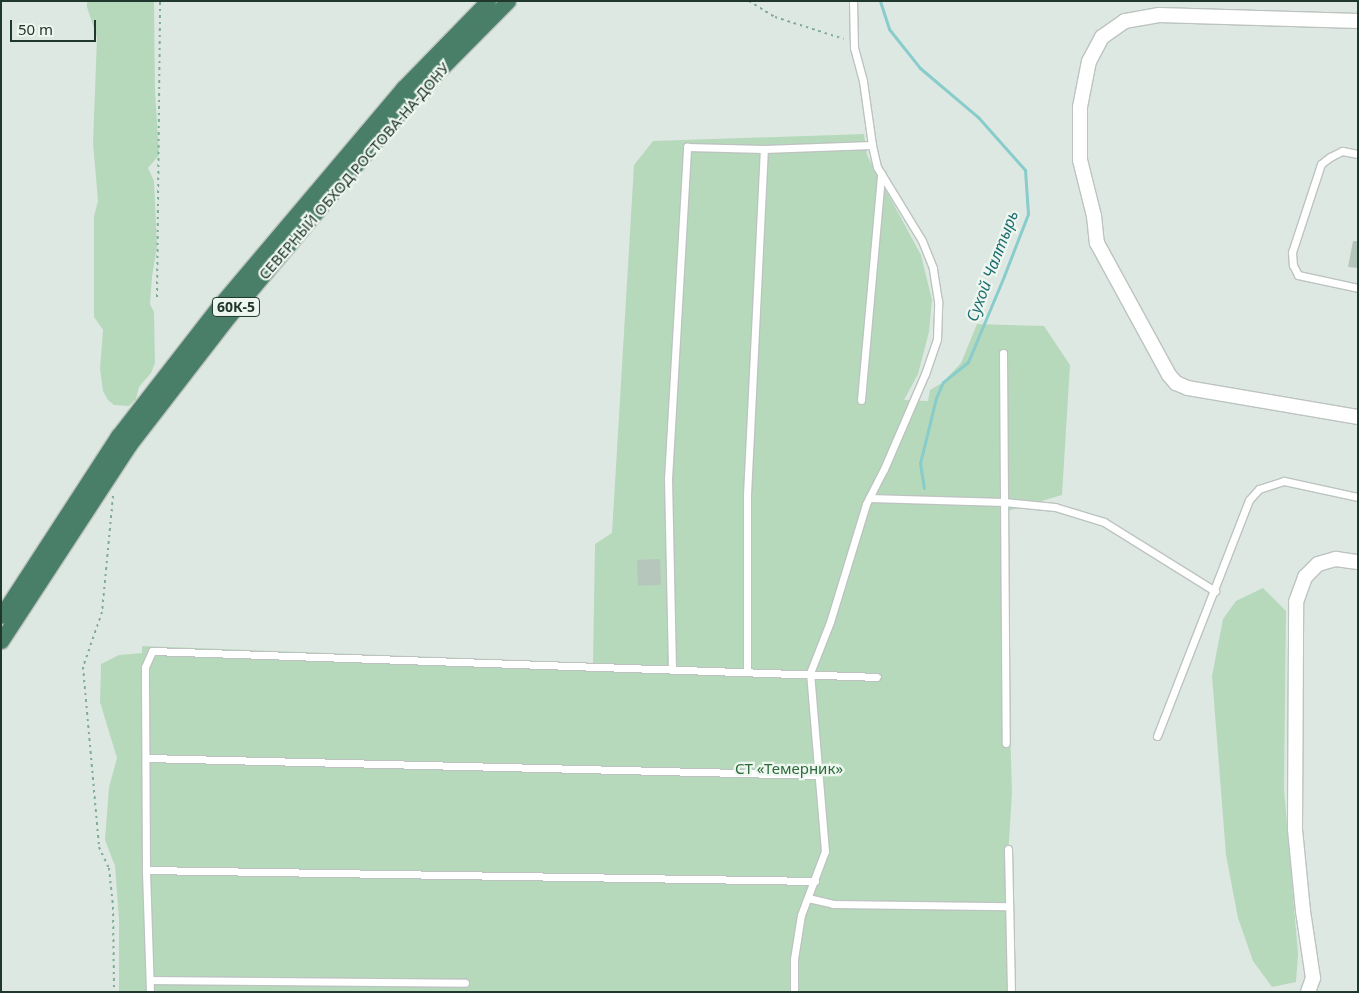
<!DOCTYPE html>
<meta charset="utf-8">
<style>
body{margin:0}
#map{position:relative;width:1359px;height:993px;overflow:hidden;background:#dee8e2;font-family:"Noto Sans",sans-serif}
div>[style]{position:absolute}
.green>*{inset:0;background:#b7d9bb}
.stream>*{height:3px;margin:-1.5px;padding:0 1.5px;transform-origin:1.5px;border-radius:1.5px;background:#88cccb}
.building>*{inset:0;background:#b6c6bd;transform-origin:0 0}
.path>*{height:2px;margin-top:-1px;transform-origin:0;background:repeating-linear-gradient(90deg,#80ab96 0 2.5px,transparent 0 6.5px)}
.roads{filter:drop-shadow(1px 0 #bcc3c0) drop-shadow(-1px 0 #bcc3c0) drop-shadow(0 1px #bcc3c0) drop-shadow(0 -1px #bcc3c0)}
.service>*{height:7px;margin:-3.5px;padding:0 3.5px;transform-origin:3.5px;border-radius:3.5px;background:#fff}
.minor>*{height:14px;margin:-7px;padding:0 7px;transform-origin:7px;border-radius:7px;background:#fff}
.trunk>*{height:15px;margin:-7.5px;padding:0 7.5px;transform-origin:7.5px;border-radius:7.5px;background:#497e69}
span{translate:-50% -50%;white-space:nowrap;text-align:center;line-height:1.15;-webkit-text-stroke:4.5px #eef6f0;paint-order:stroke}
.shield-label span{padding:1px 4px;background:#eef6f0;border:1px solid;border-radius:4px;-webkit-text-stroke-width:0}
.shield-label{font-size:14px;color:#20372d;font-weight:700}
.street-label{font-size:15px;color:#20372d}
.park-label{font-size:15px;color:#2d6b3b}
.water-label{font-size:16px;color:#1e6e6f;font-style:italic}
.frame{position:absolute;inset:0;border:2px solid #20372d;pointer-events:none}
.scale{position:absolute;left:10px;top:20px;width:86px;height:22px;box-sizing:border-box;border:2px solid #20372d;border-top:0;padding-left:6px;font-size:15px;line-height:18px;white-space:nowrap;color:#20372d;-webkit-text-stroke:4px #eef6f0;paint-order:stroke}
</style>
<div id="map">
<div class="green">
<div style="clip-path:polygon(87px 1px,154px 1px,155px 91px,159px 155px,148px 168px,154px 181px,157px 246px,152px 277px,150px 304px,154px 312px,155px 363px,151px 373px,139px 387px,136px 399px,129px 406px,114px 405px,108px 400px,103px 391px,100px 369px,103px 330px,94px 317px,94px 216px,98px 201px,93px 143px,97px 38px,87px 7px)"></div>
<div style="clip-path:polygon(864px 134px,867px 155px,921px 255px,932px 300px,929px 332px,918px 374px,904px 400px,928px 401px,930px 390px,942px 383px,961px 363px,977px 324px,1044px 326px,1070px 365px,1062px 495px,1004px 512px,1012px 793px,1008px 857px,1013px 910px,1009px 992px,119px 992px,119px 920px,115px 866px,105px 840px,109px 787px,117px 758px,100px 702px,101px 664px,119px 655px,142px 653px,142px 646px,593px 663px,595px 544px,612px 533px,634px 165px,653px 141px)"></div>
<div style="clip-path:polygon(1263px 588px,1286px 611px,1284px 789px,1298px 954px,1296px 982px,1272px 987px,1253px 961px,1238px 918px,1226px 855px,1212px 676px,1223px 619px,1236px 601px)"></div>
</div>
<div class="stream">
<div style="left:880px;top:1px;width:29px;rotate:72deg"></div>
<div style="left:889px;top:29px;width:50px;rotate:51.5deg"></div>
<div style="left:920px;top:68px;width:76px;rotate:40.2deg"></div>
<div style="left:978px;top:117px;width:71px;rotate:48.4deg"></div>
<div style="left:1025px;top:170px;width:44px;rotate:86.1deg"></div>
<div style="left:1028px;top:214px;width:66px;rotate:111.2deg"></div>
<div style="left:1004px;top:276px;width:93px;rotate:112.7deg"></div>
<div style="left:968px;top:362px;width:32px;rotate:141deg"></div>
<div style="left:943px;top:382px;width:17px;rotate:114deg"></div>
<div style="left:936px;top:398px;width:67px;rotate:103.8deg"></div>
<div style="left:920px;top:463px;width:25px;rotate:81deg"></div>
</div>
<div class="building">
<div style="clip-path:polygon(1353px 241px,1358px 241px,1358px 268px,1348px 267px)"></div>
<div style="left:660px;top:559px;width:26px;height:23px;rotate:88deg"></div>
</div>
<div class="path">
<div style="left:749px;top:1px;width:31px;rotate:32deg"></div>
<div style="left:775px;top:17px;width:72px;rotate:17.7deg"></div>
<div style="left:157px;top:297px;width:296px;rotate:-89.4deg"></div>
<div style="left:113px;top:496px;width:117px;rotate:95.4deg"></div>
<div style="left:102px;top:612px;width:58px;rotate:109.1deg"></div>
<div style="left:83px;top:667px;width:181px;rotate:84.9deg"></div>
<div style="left:99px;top:847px;width:23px;rotate:65deg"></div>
<div style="left:109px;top:868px;width:39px;rotate:84deg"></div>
<div style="left:113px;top:907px;width:85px;rotate:89.3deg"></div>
</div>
<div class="roads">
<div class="service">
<div style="left:1358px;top:154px;width:16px;rotate:-169deg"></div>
<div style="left:1342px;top:151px;width:13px;rotate:153deg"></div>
<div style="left:1330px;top:157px;width:11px;rotate:142deg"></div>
<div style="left:1321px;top:164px;width:93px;rotate:108.2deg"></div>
<div style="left:1292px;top:252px;width:13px;rotate:86deg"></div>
<div style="left:1293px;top:265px;width:11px;rotate:63deg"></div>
<div style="left:1298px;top:275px;width:61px;rotate:12.2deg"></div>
<div style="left:1003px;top:353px;width:390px;rotate:89.6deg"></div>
<div style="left:861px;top:400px;width:227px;rotate:-84.9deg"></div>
<div style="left:869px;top:498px;width:135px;rotate:1.7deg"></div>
<div style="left:1004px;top:502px;width:51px;rotate:5.6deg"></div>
<div style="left:1055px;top:507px;width:51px;rotate:17deg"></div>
<div style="left:1104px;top:522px;width:131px;rotate:31.9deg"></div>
<div style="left:672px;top:669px;width:190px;rotate:-91.2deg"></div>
<div style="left:668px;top:479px;width:333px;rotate:-86.7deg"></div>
<div style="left:687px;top:147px;width:77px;rotate:1.5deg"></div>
<div style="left:764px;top:149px;width:108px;rotate:-2.1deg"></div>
<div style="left:747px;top:671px;width:176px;rotate:-90deg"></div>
<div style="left:747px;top:495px;width:346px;rotate:-87.2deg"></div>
<div style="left:1157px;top:736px;width:253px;rotate:-68.7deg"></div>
<div style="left:1249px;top:500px;width:15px;rotate:-48deg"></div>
<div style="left:1259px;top:489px;width:26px;rotate:-18deg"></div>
<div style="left:1284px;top:481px;width:76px;rotate:12.2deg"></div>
<div style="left:146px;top:758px;width:671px;rotate:1.45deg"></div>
<div style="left:1008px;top:849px;width:143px;rotate:88.8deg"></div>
<div style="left:146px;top:870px;width:669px;rotate:0.94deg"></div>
<div style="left:808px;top:898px;width:26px;rotate:13deg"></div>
<div style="left:833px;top:904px;width:176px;rotate:0.7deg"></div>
<div style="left:150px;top:980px;width:315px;rotate:0.5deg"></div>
<div style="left:150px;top:992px;width:122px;rotate:-91.9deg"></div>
<div style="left:146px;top:870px;width:203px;rotate:-90.3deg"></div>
<div style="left:145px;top:667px;width:17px;rotate:-66deg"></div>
<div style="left:152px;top:651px;width:725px;rotate:2.05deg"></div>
<div style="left:794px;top:992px;width:33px;rotate:-90deg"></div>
<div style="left:794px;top:959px;width:45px;rotate:-81deg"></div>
<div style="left:801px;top:915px;width:68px;rotate:-69.4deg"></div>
<div style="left:825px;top:851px;width:179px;rotate:-94.8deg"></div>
<div style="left:810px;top:673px;width:55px;rotate:-68.6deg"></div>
<div style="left:830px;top:622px;width:123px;rotate:-73deg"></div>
<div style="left:866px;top:504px;width:39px;rotate:-63deg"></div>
<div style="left:884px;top:469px;width:103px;rotate:-66.7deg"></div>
<div style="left:925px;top:374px;width:37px;rotate:-71deg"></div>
<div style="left:937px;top:339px;width:38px;rotate:-88deg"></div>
<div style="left:938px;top:301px;width:33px;rotate:-99deg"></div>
<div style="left:933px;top:268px;width:31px;rotate:-112deg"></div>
<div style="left:921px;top:239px;width:84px;rotate:-121.4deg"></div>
<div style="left:877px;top:167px;width:23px;rotate:-103deg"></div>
<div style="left:872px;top:145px;width:65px;rotate:-98deg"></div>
<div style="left:863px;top:81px;width:34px;rotate:-105deg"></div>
<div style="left:854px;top:48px;width:47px;rotate:-91.2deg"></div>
</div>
<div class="minor">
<div style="left:1358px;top:21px;width:199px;rotate:-178.3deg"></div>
<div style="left:1159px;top:15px;width:35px;rotate:170deg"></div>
<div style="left:1125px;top:21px;width:28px;rotate:145deg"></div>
<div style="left:1102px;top:37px;width:27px;rotate:118deg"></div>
<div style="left:1089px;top:61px;width:47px;rotate:101.1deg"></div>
<div style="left:1080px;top:107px;width:53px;rotate:90deg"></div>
<div style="left:1080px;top:160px;width:58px;rotate:76deg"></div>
<div style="left:1094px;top:216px;width:27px;rotate:84deg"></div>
<div style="left:1097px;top:243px;width:150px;rotate:61.4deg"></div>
<div style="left:1169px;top:375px;width:11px;rotate:49deg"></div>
<div style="left:1176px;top:383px;width:13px;rotate:23deg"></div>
<div style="left:1188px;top:388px;width:172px;rotate:9.7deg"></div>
<div style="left:1308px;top:992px;width:15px;rotate:-70deg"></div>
<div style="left:1313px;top:978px;width:68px;rotate:-98.5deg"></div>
<div style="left:1303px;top:911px;width:82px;rotate:-95.6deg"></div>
<div style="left:1295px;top:829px;width:227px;rotate:-89.7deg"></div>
<div style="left:1296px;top:602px;width:27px;rotate:-70deg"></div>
<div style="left:1305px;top:577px;width:18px;rotate:-45deg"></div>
<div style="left:1318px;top:564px;width:19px;rotate:-16deg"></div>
<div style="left:1336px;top:559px;width:22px;rotate:8deg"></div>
</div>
<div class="trunk">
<div style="left:1px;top:616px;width:215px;rotate:-57deg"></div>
<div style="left:118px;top:436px;width:163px;rotate:-52.2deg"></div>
<div style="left:218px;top:307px;width:287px;rotate:-49.8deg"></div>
<div style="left:403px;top:88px;width:122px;rotate:-45.7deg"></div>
<div style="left:1px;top:641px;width:235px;rotate:-56.8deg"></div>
<div style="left:130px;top:444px;width:162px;rotate:-52.3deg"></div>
<div style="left:229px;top:316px;width:286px;rotate:-50deg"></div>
<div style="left:413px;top:97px;width:135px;rotate:-45.3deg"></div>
</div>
</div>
<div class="shield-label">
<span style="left:236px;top:307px">60К-5</span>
</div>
<div class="street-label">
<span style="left:354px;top:171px;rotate:-49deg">СЕВЕРНЫЙ ОБХОД РОСТОВА-НА-ДОНУ</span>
</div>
<div class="park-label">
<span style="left:789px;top:769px">СТ «Темерник»</span>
</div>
<div class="water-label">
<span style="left:992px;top:266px;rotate:-69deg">Сухой Чалтырь</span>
</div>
<div class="frame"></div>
<div class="scale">50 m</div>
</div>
